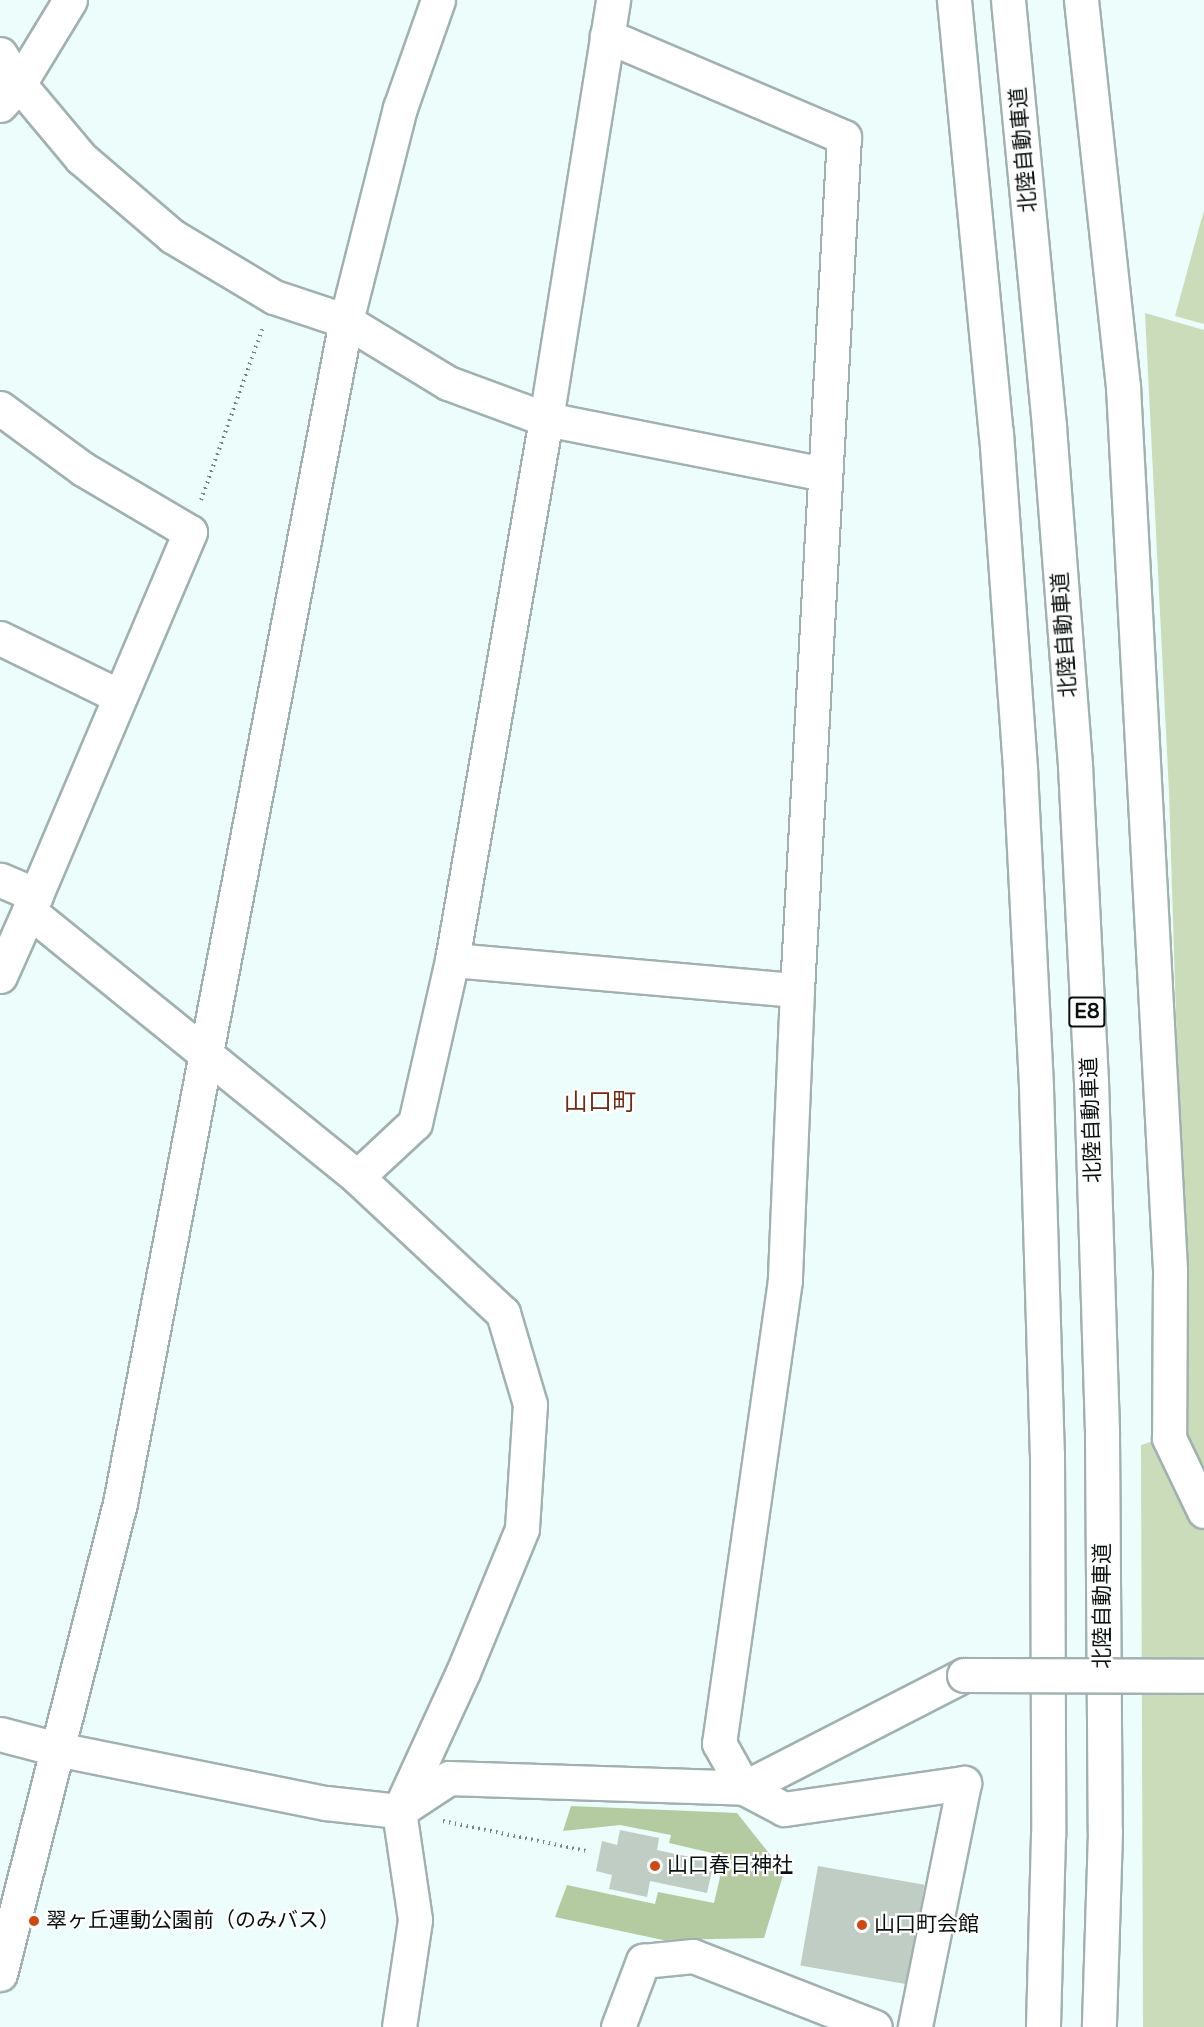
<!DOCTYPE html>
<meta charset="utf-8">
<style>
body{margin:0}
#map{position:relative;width:1204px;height:2027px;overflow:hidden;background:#ecfdfb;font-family:"Varela Round","Noto Sans JP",sans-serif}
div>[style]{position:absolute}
.green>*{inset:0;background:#cbdcba}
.forest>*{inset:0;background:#b4caa0}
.building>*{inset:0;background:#c0cdc5;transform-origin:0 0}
.path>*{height:4px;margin-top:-2px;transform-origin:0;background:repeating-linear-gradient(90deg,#798482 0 1.5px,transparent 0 6px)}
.roads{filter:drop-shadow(2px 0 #a1b1b0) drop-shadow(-2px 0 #a1b1b0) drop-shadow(0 2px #a1b1b0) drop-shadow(0 -2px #a1b1b0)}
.street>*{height:33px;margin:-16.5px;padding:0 16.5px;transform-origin:16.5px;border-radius:16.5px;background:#fff}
.secondary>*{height:33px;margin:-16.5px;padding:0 16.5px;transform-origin:16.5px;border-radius:16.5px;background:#fff}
.highway>*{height:33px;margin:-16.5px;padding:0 16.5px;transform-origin:16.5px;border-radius:16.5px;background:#fff}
.bridges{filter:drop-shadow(2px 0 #a1b1b0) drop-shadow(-2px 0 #a1b1b0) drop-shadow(0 2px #a1b1b0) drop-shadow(0 -2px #a1b1b0)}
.secondary-bridge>*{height:33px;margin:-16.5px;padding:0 16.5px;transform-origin:16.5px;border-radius:16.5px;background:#fff}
.dots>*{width:16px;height:16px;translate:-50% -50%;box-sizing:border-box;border:3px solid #fff;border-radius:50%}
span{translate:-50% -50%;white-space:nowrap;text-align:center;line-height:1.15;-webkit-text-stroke:4.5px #fff;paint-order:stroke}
.shield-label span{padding:2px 4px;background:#fff;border:2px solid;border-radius:4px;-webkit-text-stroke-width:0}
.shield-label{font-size:20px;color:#0a100f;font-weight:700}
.street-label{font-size:21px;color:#0a100f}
.poi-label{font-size:21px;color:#0a100f}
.left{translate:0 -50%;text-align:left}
.quarter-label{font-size:24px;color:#6f2d16}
</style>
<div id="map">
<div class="green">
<div style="clip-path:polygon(1204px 210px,1204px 324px,1175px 316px)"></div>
<div style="clip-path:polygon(1145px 313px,1204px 330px,1204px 2027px,1143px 2027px,1141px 1445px,1184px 1431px,1183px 1243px,1169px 792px)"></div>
</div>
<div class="forest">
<div style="clip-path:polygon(571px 1806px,737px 1813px,784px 1872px,764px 1938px,663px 1940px,555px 1917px,567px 1885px,655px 1904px,658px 1892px,714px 1903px,725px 1856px,669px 1843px,671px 1835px,620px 1825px,563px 1831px)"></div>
</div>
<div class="building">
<div style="clip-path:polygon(620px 1830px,659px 1838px,657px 1850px,714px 1862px,707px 1893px,650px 1881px,647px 1897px,609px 1889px,612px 1875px,596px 1871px,602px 1841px,617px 1845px)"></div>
<div style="left:818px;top:1866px;width:108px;height:101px;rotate:10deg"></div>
</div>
<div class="path">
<div style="left:201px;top:500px;width:184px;rotate:-70.3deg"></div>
<div style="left:443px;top:1821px;width:146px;rotate:11.8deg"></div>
</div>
<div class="roads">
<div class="street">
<div style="left:0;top:105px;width:28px;rotate:-48deg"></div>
<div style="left:19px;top:84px;width:98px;rotate:-58.7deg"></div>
<div style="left:346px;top:321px;width:119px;rotate:31.3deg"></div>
<div style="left:448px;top:383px;width:104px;rotate:20.2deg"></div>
<div style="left:546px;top:419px;width:283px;rotate:11.2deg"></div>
<div style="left:0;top:408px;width:103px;rotate:36.3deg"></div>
<div style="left:83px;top:469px;width:124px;rotate:30.5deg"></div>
<div style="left:190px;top:532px;width:394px;rotate:113deg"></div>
<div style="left:36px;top:895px;width:39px;rotate:-157deg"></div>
<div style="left:0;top:638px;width:132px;rotate:26deg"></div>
<div style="left:29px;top:911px;width:422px;rotate:39deg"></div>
<div style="left:357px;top:1177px;width:200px;rotate:43deg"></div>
<div style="left:503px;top:1313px;width:95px;rotate:73.5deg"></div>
<div style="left:530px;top:1404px;width:125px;rotate:93.7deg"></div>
<div style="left:522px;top:1529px;width:155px;rotate:112.4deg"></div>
<div style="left:463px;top:1672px;width:153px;rotate:114.7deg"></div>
<div style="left:399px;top:1811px;width:110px;rotate:81.6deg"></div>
<div style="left:415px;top:1920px;width:108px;rotate:98.5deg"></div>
<div style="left:452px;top:960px;width:549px;rotate:-80.14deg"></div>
<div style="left:546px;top:419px;width:424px;rotate:-80.9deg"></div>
<div style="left:797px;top:990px;width:290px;rotate:92.4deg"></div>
<div style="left:785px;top:1280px;width:468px;rotate:98.1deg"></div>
<div style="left:719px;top:1743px;width:51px;rotate:60.9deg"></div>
<div style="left:744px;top:1788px;width:45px;rotate:27.7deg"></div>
<div style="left:784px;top:1809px;width:182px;rotate:-8.2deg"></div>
<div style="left:964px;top:1783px;width:249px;rotate:101.4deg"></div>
<div style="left:357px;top:1177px;width:79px;rotate:-43deg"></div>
<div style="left:415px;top:1123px;width:167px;rotate:-77.2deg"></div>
<div style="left:452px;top:960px;width:346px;rotate:5deg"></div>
<div style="left:797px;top:990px;width:854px;rotate:-86.85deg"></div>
<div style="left:844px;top:137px;width:258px;rotate:-156.9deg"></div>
<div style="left:0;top:1734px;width:59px;rotate:14.7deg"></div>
<div style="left:618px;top:2027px;width:71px;rotate:-69.3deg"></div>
<div style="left:643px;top:1961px;width:50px;rotate:-5.7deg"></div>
<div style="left:693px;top:1956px;width:195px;rotate:21.3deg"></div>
</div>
<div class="secondary">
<div style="left:1081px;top:0;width:389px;rotate:83.8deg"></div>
<div style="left:1123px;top:387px;width:884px;rotate:86.95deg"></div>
<div style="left:1170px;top:1270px;width:168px;rotate:90.3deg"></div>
<div style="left:1169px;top:1438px;width:81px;rotate:64.4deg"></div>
<div style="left:0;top:54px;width:36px;rotate:58deg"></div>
<div style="left:19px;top:84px;width:97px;rotate:50deg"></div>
<div style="left:81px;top:158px;width:120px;rotate:40.6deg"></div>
<div style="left:172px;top:236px;width:119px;rotate:30.9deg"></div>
<div style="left:274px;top:297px;width:76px;rotate:18.4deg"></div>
<div style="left:0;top:976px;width:89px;rotate:-66deg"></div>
<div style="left:57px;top:1749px;width:274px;rotate:11.4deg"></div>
<div style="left:326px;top:1803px;width:73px;rotate:6.3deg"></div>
<div style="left:399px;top:1811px;width:60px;rotate:-33.4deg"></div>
<div style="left:449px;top:1778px;width:295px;rotate:1.9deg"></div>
<div style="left:744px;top:1788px;width:247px;rotate:-27.2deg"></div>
<div style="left:0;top:1974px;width:486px;rotate:-75.7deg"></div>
<div style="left:120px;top:1503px;width:1203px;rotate:-79.18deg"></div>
<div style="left:346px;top:321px;width:220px;rotate:-75.8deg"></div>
<div style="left:400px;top:108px;width:114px;rotate:-70.6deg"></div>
</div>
<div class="highway">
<div style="left:954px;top:0;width:435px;rotate:84.5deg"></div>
<div style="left:996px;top:433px;width:338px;rotate:85.9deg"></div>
<div style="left:1020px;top:770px;width:318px;rotate:87.1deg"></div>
<div style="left:1036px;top:1088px;width:366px;rotate:88.3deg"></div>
<div style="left:1047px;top:1454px;width:381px;rotate:89.8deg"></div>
<div style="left:1048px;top:1835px;width:192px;rotate:91.5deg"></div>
<div style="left:1008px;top:0;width:429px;rotate:84.5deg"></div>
<div style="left:1049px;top:427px;width:340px;rotate:85.6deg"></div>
<div style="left:1075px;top:766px;width:315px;rotate:87.1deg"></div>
<div style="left:1091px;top:1081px;width:354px;rotate:88.2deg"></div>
<div style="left:1102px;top:1435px;width:397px;rotate:89.6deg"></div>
<div style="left:1105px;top:1832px;width:195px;rotate:91.8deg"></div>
</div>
</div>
<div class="bridges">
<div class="secondary-bridge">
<div style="left:964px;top:1675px;width:239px;rotate:0.2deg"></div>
</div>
</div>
<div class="dots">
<div style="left:655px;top:1866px;background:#cf4812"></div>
<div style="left:34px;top:1921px;background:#cf4812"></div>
<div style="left:862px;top:1925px;background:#cf4812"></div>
</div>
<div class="shield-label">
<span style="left:1087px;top:1012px">E8</span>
</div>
<div class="street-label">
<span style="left:1024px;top:150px;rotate:-95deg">北陸自動車道</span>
<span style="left:1065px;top:635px;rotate:-94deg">北陸自動車道</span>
<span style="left:1092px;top:1120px;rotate:-92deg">北陸自動車道</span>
<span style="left:1103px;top:1606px;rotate:-90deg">北陸自動車道</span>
</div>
<div class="poi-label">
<span class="left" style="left:667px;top:1866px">山口春日神社</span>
<span class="left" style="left:46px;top:1921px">翠ヶ丘運動公園前（のみバス）</span>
<span class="left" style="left:874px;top:1925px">山口町会館</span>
</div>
<div class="quarter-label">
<span style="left:600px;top:1103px">山口町</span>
</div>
</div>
